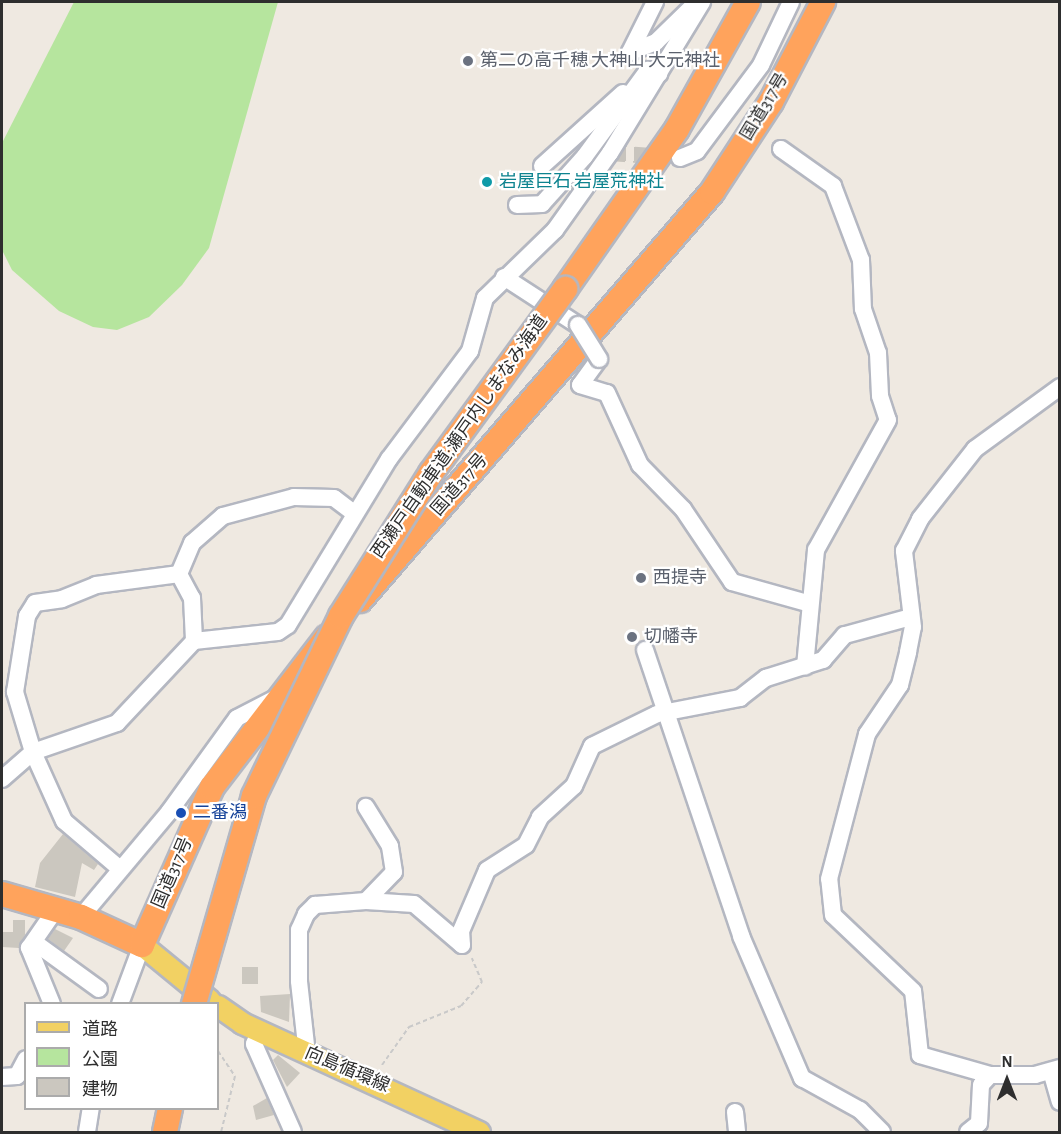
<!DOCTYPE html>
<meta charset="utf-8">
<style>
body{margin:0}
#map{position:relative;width:1061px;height:1134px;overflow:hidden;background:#efe9e1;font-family:"Alegreya Sans","Noto Sans JP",sans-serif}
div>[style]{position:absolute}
.green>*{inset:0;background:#b6e59e}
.building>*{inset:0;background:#cbc7bf;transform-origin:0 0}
.minor-tunnel>*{height:16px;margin-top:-8px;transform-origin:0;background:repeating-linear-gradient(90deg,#c8c4bd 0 16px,transparent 0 24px)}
.path>*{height:2px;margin-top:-1px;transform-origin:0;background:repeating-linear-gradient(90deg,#c9c9c9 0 4.5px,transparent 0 7.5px)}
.roads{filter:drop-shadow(2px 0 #b4b7c1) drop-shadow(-2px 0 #b4b7c1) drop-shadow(0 2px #b4b7c1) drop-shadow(0 -2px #b4b7c1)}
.minor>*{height:16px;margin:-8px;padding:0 8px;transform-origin:8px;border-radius:8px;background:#fff}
.major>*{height:21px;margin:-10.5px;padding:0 10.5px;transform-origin:10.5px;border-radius:10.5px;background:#f2d163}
.highway>*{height:24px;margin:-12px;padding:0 12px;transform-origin:12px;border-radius:12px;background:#ffa35c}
.bridges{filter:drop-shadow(2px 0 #b4b7c1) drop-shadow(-2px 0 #b4b7c1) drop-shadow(0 2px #b4b7c1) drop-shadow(0 -2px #b4b7c1)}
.minor-bridge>*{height:16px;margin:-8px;padding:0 8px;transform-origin:8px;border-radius:8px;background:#fff}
.highway-bridge>*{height:24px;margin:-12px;padding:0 12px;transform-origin:12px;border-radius:12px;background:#ffa35c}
.dots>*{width:16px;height:16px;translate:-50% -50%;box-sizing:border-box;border:3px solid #fff;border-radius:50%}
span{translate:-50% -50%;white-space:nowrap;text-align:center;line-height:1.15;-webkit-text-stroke:4.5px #fff;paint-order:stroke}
.worship-label{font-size:18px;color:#5b616d}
.left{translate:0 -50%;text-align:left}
.street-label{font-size:18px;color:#2e2e2e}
.culture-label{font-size:18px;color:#0d838f}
.transit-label{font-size:18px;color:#164399}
.frame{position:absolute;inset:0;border:3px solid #2e2e2e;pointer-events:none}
.legend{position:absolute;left:24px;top:1002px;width:195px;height:108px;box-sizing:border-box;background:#fff;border:2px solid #ababab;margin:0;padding:8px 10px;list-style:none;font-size:18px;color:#2e2e2e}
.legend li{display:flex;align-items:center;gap:12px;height:30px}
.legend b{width:30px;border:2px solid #ababab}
.north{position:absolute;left:977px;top:1050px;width:60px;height:60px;-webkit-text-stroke:4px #fff;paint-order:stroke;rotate:0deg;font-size:16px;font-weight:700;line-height:24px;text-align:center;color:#2e2e2e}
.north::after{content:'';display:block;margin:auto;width:21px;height:27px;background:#2e2e2e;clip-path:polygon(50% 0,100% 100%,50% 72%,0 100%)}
</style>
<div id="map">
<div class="green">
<div style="clip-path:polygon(74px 2px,278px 2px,209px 248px,182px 285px,149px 317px,117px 330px,93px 327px,59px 311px,12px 270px,2px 250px,2px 143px)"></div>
</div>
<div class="building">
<div style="clip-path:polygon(63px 834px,98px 864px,94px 870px,82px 863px,75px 897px,35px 887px,40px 863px)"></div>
<div style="clip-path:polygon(13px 920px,25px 920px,25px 935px,19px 948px,2px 947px,2px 932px,13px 932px)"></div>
<div style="clip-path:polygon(55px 929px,73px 938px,64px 951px,48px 939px)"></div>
<div style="left:258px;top:967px;width:17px;height:16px;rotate:90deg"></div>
<div style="clip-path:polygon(290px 994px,289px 1022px,261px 1012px,260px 996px)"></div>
<div style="clip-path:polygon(278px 1055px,300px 1073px,287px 1087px,273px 1060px)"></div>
<div style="clip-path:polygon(267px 1098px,274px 1115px,256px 1120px,253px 1106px)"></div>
</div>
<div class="minor-tunnel">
<div style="left:610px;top:153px;width:56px;rotate:4.1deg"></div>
</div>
<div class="path">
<div style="left:218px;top:1051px;width:30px;rotate:56deg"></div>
<div style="left:235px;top:1076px;width:58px;rotate:104deg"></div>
<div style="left:382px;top:1065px;width:47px;rotate:-54.6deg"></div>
<div style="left:409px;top:1027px;width:56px;rotate:-22deg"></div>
<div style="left:461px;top:1006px;width:32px;rotate:-49deg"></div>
<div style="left:482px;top:982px;width:26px;rotate:-113deg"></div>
</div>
<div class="roads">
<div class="minor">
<div style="left:655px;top:2px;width:56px;rotate:116.6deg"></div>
<div style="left:630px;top:52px;width:28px;rotate:-21deg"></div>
<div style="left:656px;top:42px;width:57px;rotate:-44.3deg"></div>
<div style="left:781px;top:149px;width:64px;rotate:35.4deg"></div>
<div style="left:833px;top:186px;width:79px;rotate:69.3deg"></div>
<div style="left:861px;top:260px;width:49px;rotate:87.7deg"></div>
<div style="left:863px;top:309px;width:46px;rotate:71.2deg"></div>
<div style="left:878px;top:353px;width:43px;rotate:87.3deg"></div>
<div style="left:880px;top:396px;width:25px;rotate:72deg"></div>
<div style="left:888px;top:420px;width:149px;rotate:119deg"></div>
<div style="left:816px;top:550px;width:117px;rotate:95.4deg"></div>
<div style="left:680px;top:158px;width:18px;rotate:-22deg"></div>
<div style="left:697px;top:151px;width:107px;rotate:-53.3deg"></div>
<div style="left:761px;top:65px;width:70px;rotate:-64.5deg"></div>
<div style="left:542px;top:166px;width:109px;rotate:-42deg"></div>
<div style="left:517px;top:205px;width:25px;rotate:-2deg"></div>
<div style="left:542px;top:204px;width:64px;rotate:-48.1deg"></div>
<div style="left:585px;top:156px;width:107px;rotate:-53.8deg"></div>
<div style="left:648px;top:70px;width:12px;rotate:20deg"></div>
<div style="left:504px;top:277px;width:88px;rotate:33deg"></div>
<div style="left:599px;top:359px;width:32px;rotate:126deg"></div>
<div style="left:580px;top:385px;width:28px;rotate:17deg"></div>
<div style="left:607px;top:393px;width:79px;rotate:65.4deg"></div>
<div style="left:640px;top:465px;width:62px;rotate:45.7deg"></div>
<div style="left:683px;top:509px;width:88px;rotate:56.1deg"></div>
<div style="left:732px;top:582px;width:78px;rotate:15.6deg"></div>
<div style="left:179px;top:574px;width:34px;rotate:-67deg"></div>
<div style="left:192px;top:543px;width:41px;rotate:-41.1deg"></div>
<div style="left:223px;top:516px;width:73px;rotate:-15deg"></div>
<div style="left:294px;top:497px;width:40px;rotate:1.4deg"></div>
<div style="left:334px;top:498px;width:25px;rotate:37deg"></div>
<div style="left:645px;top:650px;width:302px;rotate:71.4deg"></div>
<div style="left:741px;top:936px;width:155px;rotate:66.8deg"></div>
<div style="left:802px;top:1078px;width:66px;rotate:28.9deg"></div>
<div style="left:860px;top:1110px;width:31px;rotate:45deg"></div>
<div style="left:2px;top:779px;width:41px;rotate:-41.1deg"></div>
<div style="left:33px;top:752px;width:89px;rotate:-19deg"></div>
<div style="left:117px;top:723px;width:112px;rotate:-46.8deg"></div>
<div style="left:194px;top:641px;width:84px;rotate:-6.1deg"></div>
<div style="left:278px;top:632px;width:12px;rotate:-35deg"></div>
<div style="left:288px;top:625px;width:194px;rotate:-58.7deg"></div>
<div style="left:389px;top:459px;width:135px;rotate:-53.1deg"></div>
<div style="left:470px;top:351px;width:55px;rotate:-74.2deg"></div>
<div style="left:485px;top:298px;width:98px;rotate:-44.2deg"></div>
<div style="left:555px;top:230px;width:95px;rotate:-54.5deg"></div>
<div style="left:610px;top:153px;width:177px;rotate:-58.6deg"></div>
<div style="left:119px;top:868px;width:72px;rotate:-139.5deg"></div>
<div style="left:64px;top:821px;width:76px;rotate:-114.2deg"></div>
<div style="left:33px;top:752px;width:63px;rotate:-106.7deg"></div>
<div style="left:15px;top:692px;width:77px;rotate:-81deg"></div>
<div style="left:27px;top:616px;width:15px;rotate:-58deg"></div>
<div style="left:35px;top:603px;width:27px;rotate:-8deg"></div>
<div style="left:62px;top:599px;width:37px;rotate:-22deg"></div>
<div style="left:96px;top:585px;width:84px;rotate:-7.5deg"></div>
<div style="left:179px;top:574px;width:27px;rotate:62deg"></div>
<div style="left:192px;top:598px;width:43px;rotate:87.3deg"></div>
<div style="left:366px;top:901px;width:48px;rotate:3.6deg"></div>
<div style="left:414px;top:904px;width:63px;rotate:40.5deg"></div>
<div style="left:81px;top:917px;width:137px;rotate:-50deg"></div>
<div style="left:169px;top:812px;width:116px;rotate:-54.1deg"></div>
<div style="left:237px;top:718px;width:44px;rotate:-27.1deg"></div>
<div style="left:34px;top:942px;width:80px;rotate:35.9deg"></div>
<div style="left:462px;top:945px;width:14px;rotate:-94deg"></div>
<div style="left:461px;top:931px;width:66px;rotate:-66.9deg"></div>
<div style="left:487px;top:870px;width:46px;rotate:-32.7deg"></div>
<div style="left:526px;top:845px;width:31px;rotate:-63deg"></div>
<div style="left:540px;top:817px;width:46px;rotate:-42.4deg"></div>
<div style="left:574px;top:786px;width:44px;rotate:-65.8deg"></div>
<div style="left:592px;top:746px;width:72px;rotate:-26.2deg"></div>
<div style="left:657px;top:714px;width:85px;rotate:-10.9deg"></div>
<div style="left:740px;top:698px;width:33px;rotate:-38deg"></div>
<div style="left:766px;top:678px;width:60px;rotate:-17.5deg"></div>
<div style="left:823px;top:660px;width:33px;rotate:-49deg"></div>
<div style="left:845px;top:635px;width:68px;rotate:-15.3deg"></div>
<div style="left:52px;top:1004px;width:61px;rotate:-112.3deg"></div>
<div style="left:29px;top:948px;width:47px;rotate:-55.3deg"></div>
<div style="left:120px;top:1004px;width:63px;rotate:-69.6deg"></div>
<div style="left:259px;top:1031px;width:14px;rotate:111deg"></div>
<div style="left:254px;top:1044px;width:96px;rotate:66.1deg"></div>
<div style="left:307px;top:1054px;width:73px;rotate:-96.3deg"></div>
<div style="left:299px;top:981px;width:51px;rotate:-90deg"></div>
<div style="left:299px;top:930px;width:17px;rotate:-66deg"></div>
<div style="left:306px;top:914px;width:13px;rotate:-45deg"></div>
<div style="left:315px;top:905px;width:51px;rotate:-4.5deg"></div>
<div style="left:366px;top:901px;width:40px;rotate:-46deg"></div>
<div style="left:394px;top:872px;width:26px;rotate:-99deg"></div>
<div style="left:390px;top:846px;width:46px;rotate:-121.6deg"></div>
<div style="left:1051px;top:1071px;width:32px;rotate:74deg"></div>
<div style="left:990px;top:1075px;width:73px;rotate:-164.1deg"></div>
<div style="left:920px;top:1055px;width:64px;rotate:-96.2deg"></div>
<div style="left:913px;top:991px;width:110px;rotate:-136.5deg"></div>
<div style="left:833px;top:915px;width:36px;rotate:-96deg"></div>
<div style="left:829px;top:879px;width:150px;rotate:-75.3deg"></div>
<div style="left:867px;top:734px;width:59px;rotate:-56deg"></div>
<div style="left:900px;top:685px;width:34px;rotate:-76deg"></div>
<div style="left:908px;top:652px;width:25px;rotate:-79deg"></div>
<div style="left:913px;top:627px;width:77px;rotate:-96.8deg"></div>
<div style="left:904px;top:551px;width:36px;rotate:-63deg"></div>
<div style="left:920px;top:519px;width:89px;rotate:-51.8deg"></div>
<div style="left:975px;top:449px;width:105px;rotate:-36.1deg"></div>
<div style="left:2px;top:1077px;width:15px;rotate:-4deg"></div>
<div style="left:17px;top:1076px;width:19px;rotate:-62deg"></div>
<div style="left:735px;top:1112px;width:20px;rotate:84deg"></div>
<div style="left:87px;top:1132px;width:24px;rotate:-81deg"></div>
<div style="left:968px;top:1132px;width:14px;rotate:-39deg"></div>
<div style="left:979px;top:1123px;width:38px;rotate:-87deg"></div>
<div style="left:981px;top:1085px;width:13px;rotate:-48deg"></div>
<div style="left:990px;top:1075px;width:45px"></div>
<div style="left:1035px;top:1075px;width:26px;rotate:-16deg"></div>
</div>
<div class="major">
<div style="left:142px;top:945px;width:87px;rotate:39.4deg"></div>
<div style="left:218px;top:1006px;width:29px;rotate:35deg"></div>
<div style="left:242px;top:1023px;width:261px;rotate:24.7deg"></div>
</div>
<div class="highway">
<div style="left:565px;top:289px;width:195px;rotate:-55deg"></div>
<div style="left:677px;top:129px;width:145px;rotate:-60.8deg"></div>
<div style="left:360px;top:600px;width:539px;rotate:-49.21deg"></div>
<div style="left:712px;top:192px;width:108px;rotate:-56.8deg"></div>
<div style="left:771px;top:102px;width:113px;rotate:-62.5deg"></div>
<div style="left:2px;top:894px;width:82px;rotate:16.2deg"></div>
<div style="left:81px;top:917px;width:67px;rotate:24.7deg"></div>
<div style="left:142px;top:945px;width:173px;rotate:-66.1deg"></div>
<div style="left:212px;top:787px;width:189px;rotate:-52.5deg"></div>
<div style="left:165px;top:1132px;width:25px;rotate:-78deg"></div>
</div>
</div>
<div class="bridges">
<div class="minor-bridge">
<div style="left:578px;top:325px;width:40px;rotate:58deg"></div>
</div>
<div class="highway-bridge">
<div style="left:194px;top:1004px;width:216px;rotate:-73.9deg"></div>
<div style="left:254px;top:796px;width:200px;rotate:-64.2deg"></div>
<div style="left:341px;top:616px;width:169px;rotate:-57.8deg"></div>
<div style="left:431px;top:473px;width:228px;rotate:-53.9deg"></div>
</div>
</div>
<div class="dots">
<div style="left:468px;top:61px;background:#6b7280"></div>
<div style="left:487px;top:182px;background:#0f9aa8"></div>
<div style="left:641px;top:578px;background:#6b7280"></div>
<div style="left:632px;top:637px;background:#6b7280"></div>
<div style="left:181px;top:813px;background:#1a4fb4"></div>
</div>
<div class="worship-label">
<span class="left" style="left:480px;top:61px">第二の高千穂 大神山 大元神社</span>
<span class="left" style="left:653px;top:578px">西提寺</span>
<span class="left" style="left:644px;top:637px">切幡寺</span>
</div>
<div class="street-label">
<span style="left:765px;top:107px;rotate:-59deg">国道317号</span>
<span style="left:460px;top:437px;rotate:-55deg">西瀬戸自動車道;瀬戸内しまなみ海道</span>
<span style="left:460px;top:485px;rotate:-49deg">国道317号</span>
<span style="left:173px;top:873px;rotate:-67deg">国道317号</span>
<span style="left:347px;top:1070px;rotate:23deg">向島循環線</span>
</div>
<div class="culture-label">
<span class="left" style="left:499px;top:182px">岩屋巨石 岩屋荒神社</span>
</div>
<div class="transit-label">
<span class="left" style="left:193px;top:813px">二番潟</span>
</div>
<div class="frame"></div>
<ul class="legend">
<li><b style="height:8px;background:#f2d163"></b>道路</li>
<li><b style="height:16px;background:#b6e59e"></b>公園</li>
<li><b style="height:16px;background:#cbc7bf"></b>建物</li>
</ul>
<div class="north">N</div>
</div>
